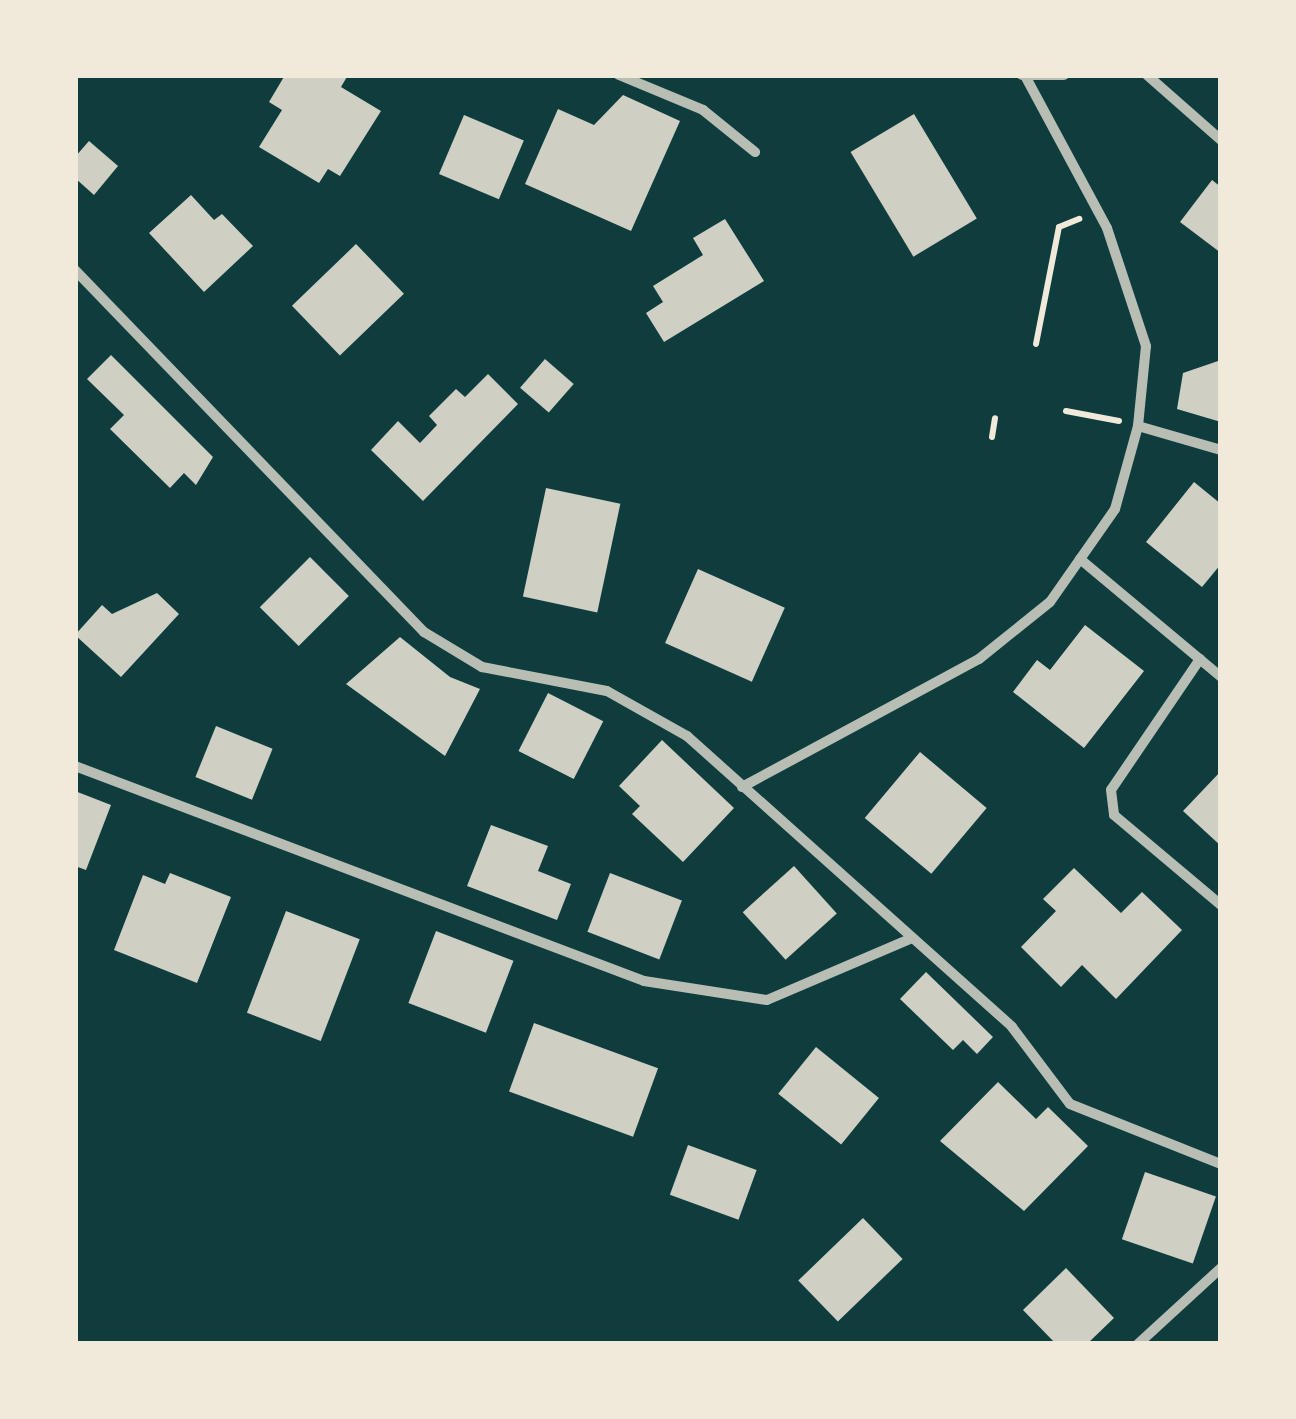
<!DOCTYPE html>
<style>
body{margin:0}
#map{position:relative;width:1296px;height:1419px;overflow:hidden;background:#0f3d3e;font-family:"PT Sans",sans-serif}
div>[style]{position:absolute}
.building>*{inset:0;background:#cfcfc3;transform-origin:0 0}
.path>*{height:6px;margin:-3px;padding:0 3px;transform-origin:3px;border-radius:3px;background:#f1e9da}
.minor>*{height:10px;margin:-5px;padding:0 5px;transform-origin:5px;border-radius:5px;background:#b8beb3}
span{translate:-50% -50%;white-space:nowrap;text-align:center;line-height:1.15;-webkit-text-stroke:8px #f1e9da;paint-order:stroke}
.frame{position:absolute;inset:0;border:78px solid #f1e9da;pointer-events:none}
</style>
<div id="map">
<div class="building">
<div style="clip-path:polygon(285px 75px,348px 75px,341px 87px,381px 111px,340px 176px,328px 169px,319px 183px,259px 147px,282px 110px,269px 102px)"></div>
<div style="clip-path:polygon(623px 95px,680px 121px,631px 231px,525px 184px,558px 109px,594px 125px)"></div>
<div style="left:914px;top:114px;width:122px;height:74px;rotate:59deg"></div>
<div style="left:464px;top:115px;width:65px;height:64px;rotate:23deg"></div>
<div style="clip-path:polygon(89px 141px,118px 166px,94px 195px,75px 178px,75px 157px)"></div>
<div style="clip-path:polygon(1212px 180px,1221px 187px,1221px 253px,1180px 222px)"></div>
<div style="clip-path:polygon(191px 195px,214px 220px,222px 214px,253px 246px,204px 292px,149px 233px)"></div>
<div style="clip-path:polygon(725px 219px,764px 281px,664px 342px,646px 313px,663px 302px,653px 286px,703px 255px,693px 238px)"></div>
<div style="left:356px;top:244px;width:69px;height:89px;rotate:46deg"></div>
<div style="clip-path:polygon(111px 355px,213px 457px,196px 485px,184px 473px,170px 488px,110px 429px,124px 415px,87px 379px)"></div>
<div style="left:545px;top:359px;width:38px;height:38px;rotate:41deg"></div>
<div style="clip-path:polygon(1221px 360px,1221px 422px,1177px 409px,1183px 373px)"></div>
<div style="clip-path:polygon(488px 374px,518px 404px,423px 501px,371px 450px,398px 421px,420px 443px,437px 425px,429px 416px,456px 389px,465px 397px)"></div>
<div style="clip-path:polygon(1194px 482px,1221px 504px,1221px 564px,1202px 587px,1146px 542px)"></div>
<div style="left:546px;top:488px;width:76px;height:111px;rotate:12deg"></div>
<div style="left:310px;top:557px;width:55px;height:71px;rotate:45deg"></div>
<div style="left:698px;top:569px;width:95px;height:81px;rotate:24deg"></div>
<div style="clip-path:polygon(157px 593px,179px 614px,121px 677px,75px 635px,102px 605px,112px 614px)"></div>
<div style="clip-path:polygon(1085px 625px,1144px 671px,1084px 748px,1013px 692px,1037px 660px,1050px 670px)"></div>
<div style="clip-path:polygon(400px 637px,450px 677px,480px 689px,445px 756px,346px 684px)"></div>
<div style="left:548px;top:693px;width:62px;height:65px;rotate:27deg"></div>
<div style="left:216px;top:726px;width:61px;height:55px;rotate:22deg"></div>
<div style="clip-path:polygon(662px 740px,734px 808px,683px 862px,632px 814px,640px 806px,619px 786px)"></div>
<div style="left:920px;top:752px;width:87px;height:86px;rotate:40deg"></div>
<div style="clip-path:polygon(1221px 771px,1221px 846px,1183px 811px)"></div>
<div style="clip-path:polygon(75px 791px,111px 805px,86px 870px,75px 866px)"></div>
<div style="clip-path:polygon(491px 825px,548px 846px,538px 871px,571px 884px,557px 920px,467px 886px)"></div>
<div style="left:794px;top:866px;width:64px;height:69px;rotate:48deg"></div>
<div style="clip-path:polygon(1074px 868px,1121px 913px,1142px 892px,1182px 930px,1116px 999px,1082px 965px,1061px 987px,1021px 947px,1056px 911px,1043px 899px)"></div>
<div style="clip-path:polygon(170px 873px,231px 897px,197px 983px,114px 950px,143px 875px,165px 884px)"></div>
<div style="left:610px;top:873px;width:77px;height:63px;rotate:21deg"></div>
<div style="left:286px;top:911px;width:79px;height:109px;rotate:21deg"></div>
<div style="left:436px;top:931px;width:83px;height:77px;rotate:21deg"></div>
<div style="clip-path:polygon(926px 972px,993px 1037px,977px 1054px,963px 1040px,953px 1050px,900px 999px)"></div>
<div style="left:534px;top:1023px;width:132px;height:73px;rotate:20deg"></div>
<div style="left:816px;top:1047px;width:81px;height:60px;rotate:39deg"></div>
<div style="clip-path:polygon(998px 1082px,1036px 1119px,1048px 1107px,1088px 1146px,1024px 1211px,940px 1141px)"></div>
<div style="left:688px;top:1145px;width:73px;height:53px;rotate:20deg"></div>
<div style="left:1145px;top:1172px;width:75px;height:71px;rotate:19deg"></div>
<div style="left:863px;top:1218px;width:57px;height:90px;rotate:46deg"></div>
<div style="clip-path:polygon(1066px 1268px,1114px 1318px,1087px 1344px,1056px 1344px,1023px 1310px)"></div>
</div>
<div class="path">
<div style="left:1036px;top:344px;width:119px;rotate:-78.9deg"></div>
<div style="left:1059px;top:227px;width:22px;rotate:-22deg"></div>
<div style="left:1066px;top:411px;width:54px;rotate:10.7deg"></div>
<div style="left:992px;top:437px;width:19px;rotate:-81deg"></div>
</div>
<div class="minor">
<div style="left:619px;top:75px;width:91px;rotate:22.6deg"></div>
<div style="left:703px;top:110px;width:67px;rotate:38.9deg"></div>
<div style="left:1022px;top:75px;width:42px"></div>
<div style="left:1147px;top:75px;width:98px;rotate:41.3deg"></div>
<div style="left:75px;top:270px;width:503px;rotate:46.05deg"></div>
<div style="left:424px;top:632px;width:68px;rotate:31.1deg"></div>
<div style="left:482px;top:667px;width:127px;rotate:10.9deg"></div>
<div style="left:607px;top:691px;width:92px;rotate:29.4deg"></div>
<div style="left:687px;top:736px;width:436px;rotate:41.8deg"></div>
<div style="left:1012px;top:1027px;width:96px;rotate:53deg"></div>
<div style="left:1070px;top:1104px;width:162px;rotate:21.7deg"></div>
<div style="left:1138px;top:426px;width:86px;rotate:16.1deg"></div>
<div style="left:1080px;top:559px;width:184px;rotate:39.9deg"></div>
<div style="left:1200px;top:659px;width:158px;rotate:124.2deg"></div>
<div style="left:1111px;top:790px;width:25px;rotate:83deg"></div>
<div style="left:1114px;top:815px;width:140px;rotate:40.1deg"></div>
<div style="left:75px;top:766px;width:608px;rotate:20.7deg"></div>
<div style="left:644px;top:981px;width:124px;rotate:8.8deg"></div>
<div style="left:767px;top:1000px;width:155px;rotate:-23.1deg"></div>
<div style="left:742px;top:787px;width:269px;rotate:-28.4deg"></div>
<div style="left:979px;top:659px;width:91px;rotate:-38.8deg"></div>
<div style="left:1050px;top:602px;width:113px;rotate:-55deg"></div>
<div style="left:1115px;top:509px;width:86px;rotate:-74.5deg"></div>
<div style="left:1138px;top:426px;width:80px;rotate:-84.3deg"></div>
<div style="left:1146px;top:346px;width:124px;rotate:-108.3deg"></div>
<div style="left:1107px;top:228px;width:173px;rotate:-118.3deg"></div>
<div style="left:1138px;top:1344px;width:113px;rotate:-42.5deg"></div>
</div>
<div class="frame"></div>
</div>
